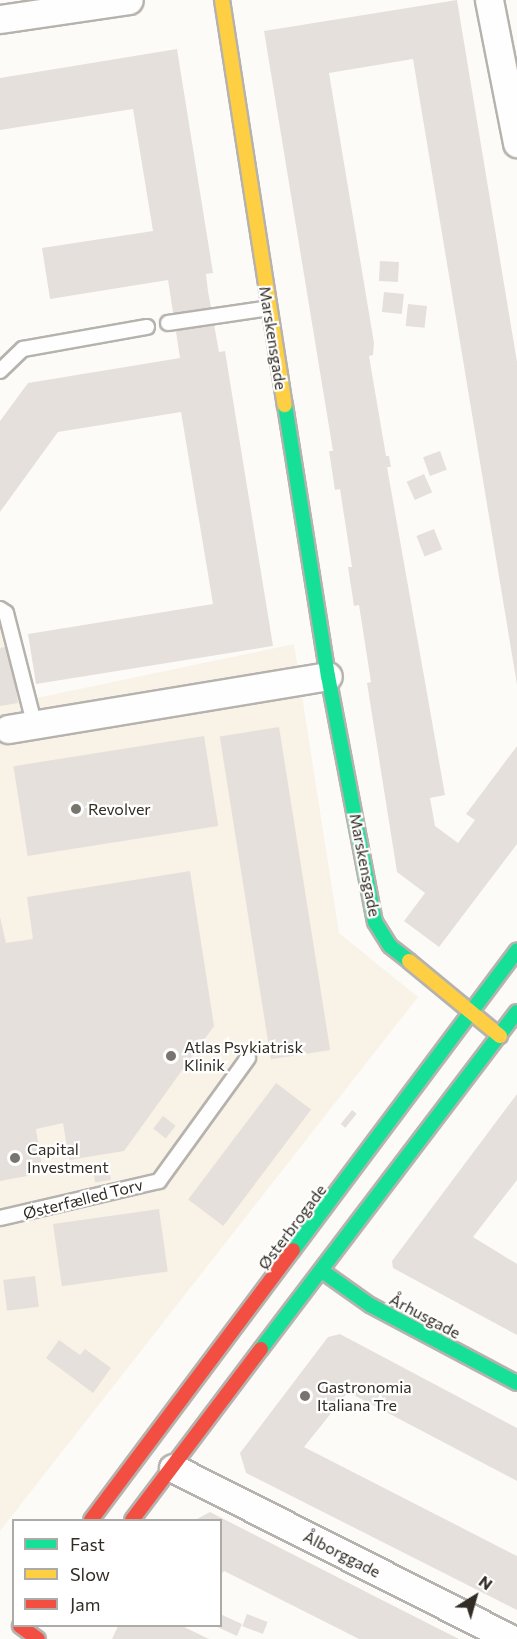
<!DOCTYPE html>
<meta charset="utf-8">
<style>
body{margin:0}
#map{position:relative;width:517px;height:1639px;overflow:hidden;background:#fdfbf8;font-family:Commissioner,sans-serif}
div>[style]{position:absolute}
.built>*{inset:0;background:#f9f2e7}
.building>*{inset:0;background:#e6e0dc;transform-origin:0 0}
.roads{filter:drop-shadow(2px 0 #b6b2ad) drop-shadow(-2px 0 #b6b2ad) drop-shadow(0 2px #b6b2ad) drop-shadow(0 -2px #b6b2ad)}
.lane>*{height:14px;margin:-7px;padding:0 7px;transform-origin:7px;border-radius:7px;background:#fffefe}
.street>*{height:27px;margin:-13.5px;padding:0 13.5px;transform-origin:13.5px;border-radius:13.5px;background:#fffefe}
.fast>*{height:14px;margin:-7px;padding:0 7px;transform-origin:7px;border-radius:7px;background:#16e098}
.slow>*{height:14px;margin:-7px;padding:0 7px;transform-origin:7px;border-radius:7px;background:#ffcf43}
.jam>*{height:14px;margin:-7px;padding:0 7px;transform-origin:7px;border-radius:7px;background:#f24e42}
.dots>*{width:16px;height:16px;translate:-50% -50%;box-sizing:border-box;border:3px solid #fff;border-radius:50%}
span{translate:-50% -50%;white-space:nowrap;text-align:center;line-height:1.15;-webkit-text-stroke:4.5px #fff;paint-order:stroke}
.street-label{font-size:16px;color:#312c24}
.poi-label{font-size:16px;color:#312c24}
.left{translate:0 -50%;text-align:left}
.legend{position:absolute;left:12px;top:1519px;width:210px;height:108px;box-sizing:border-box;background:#fff;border:2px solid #adaba7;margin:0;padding:8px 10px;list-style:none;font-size:18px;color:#312c24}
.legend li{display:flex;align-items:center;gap:12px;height:30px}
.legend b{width:30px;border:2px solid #adaba7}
.north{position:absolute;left:445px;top:1567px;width:60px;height:60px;-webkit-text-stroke:4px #fff;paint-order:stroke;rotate:37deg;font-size:16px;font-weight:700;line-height:24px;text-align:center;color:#312c24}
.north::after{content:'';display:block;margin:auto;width:21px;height:27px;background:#312c24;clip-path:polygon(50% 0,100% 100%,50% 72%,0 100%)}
</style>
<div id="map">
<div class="built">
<div style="clip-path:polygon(0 624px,6px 629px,22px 701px,294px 644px,339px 933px,418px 997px,0 1531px)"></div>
</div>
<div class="building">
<div style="clip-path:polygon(457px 0,517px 362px,517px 685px,413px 59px,329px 73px,374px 343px,373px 355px,369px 356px,386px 456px,389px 456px,391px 467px,387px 467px,445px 795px,430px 798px,435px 826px,458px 843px,475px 820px,466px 814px,517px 746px,517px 844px,439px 947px,404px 921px,425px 893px,397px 872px,367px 683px,371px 682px,359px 605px,354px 606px,348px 567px,352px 567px,340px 489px,335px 490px,329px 451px,333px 451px,264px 31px)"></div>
<div style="clip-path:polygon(177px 49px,213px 273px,206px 274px,208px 291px,219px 352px,225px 351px,273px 646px,36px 684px,28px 634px,213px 604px,181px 412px,58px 432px,0 512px,0 421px,28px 383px,180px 358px,168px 280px,50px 299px,42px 248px,153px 231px,133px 109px,0 130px,0 78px)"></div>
<div style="left:380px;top:261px;width:19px;height:20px;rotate:3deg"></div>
<div style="left:384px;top:292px;width:20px;height:20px;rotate:6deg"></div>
<div style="left:408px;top:304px;width:19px;height:22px;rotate:6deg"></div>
<div style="left:440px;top:451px;width:20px;height:18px;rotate:70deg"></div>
<div style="left:424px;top:474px;width:20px;height:19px;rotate:66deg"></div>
<div style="left:434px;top:529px;width:22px;height:19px;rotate:68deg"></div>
<div style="clip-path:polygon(10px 646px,18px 703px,0 706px,0 648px)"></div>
<div style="left:279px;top:727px;width:327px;height:60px;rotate:81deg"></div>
<div style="left:204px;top:736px;width:91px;height:193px;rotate:81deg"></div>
<div style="clip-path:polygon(190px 871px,214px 1026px,124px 1151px,69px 1160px,63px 1123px,36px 1129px,43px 1173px,0 1181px,0 917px,6px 943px,33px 939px,27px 897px)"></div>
<div style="left:276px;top:1083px;width:44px;height:146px;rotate:37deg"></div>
<div style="clip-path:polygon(517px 1094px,517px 1180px,473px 1237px,517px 1264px,517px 1335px,393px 1268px,392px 1261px)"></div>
<div style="left:352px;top:1110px;width:6px;height:18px;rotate:39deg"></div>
<div style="left:163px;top:1116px;width:16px;height:16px;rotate:38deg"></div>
<div style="left:108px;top:1163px;width:17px;height:16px;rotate:80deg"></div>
<div style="left:159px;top:1209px;width:63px;height:107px;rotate:82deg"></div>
<div style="left:35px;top:1276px;width:31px;height:32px;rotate:83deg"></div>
<div style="clip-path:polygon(340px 1334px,517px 1428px,517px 1481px,348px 1392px,304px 1447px,517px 1556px,517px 1610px,246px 1473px,240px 1453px,328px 1337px)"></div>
<div style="clip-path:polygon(59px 1340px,80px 1355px,85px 1349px,111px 1368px,93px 1393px,46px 1358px)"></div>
<div style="clip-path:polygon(210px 1512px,382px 1600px,459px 1639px,359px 1639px,224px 1571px,220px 1575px,220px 1520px,195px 1520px)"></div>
<div style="clip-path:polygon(220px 1614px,242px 1624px,237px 1636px,215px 1626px,220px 1626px)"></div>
<div style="left:247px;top:1614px;width:22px;height:13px;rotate:21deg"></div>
<div style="clip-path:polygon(118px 1626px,182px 1626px,209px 1639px,112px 1639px)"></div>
</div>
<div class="roads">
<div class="lane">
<div style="left:168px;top:323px;width:102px;rotate:-8.4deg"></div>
<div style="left:0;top:371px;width:32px;rotate:-44deg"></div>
<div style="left:23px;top:349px;width:126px;rotate:-10.1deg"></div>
<div style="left:0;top:609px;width:7px;rotate:34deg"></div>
<div style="left:6px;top:613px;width:118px;rotate:75.7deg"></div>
<div style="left:0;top:1218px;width:163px;rotate:-13.1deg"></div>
<div style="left:159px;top:1181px;width:152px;rotate:-54.1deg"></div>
</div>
<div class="street">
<div style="left:489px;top:0;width:146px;rotate:78.9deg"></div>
<div style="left:0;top:19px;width:130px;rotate:-8.4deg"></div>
<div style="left:8px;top:729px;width:324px;rotate:-9.4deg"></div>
<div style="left:173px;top:1468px;width:379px;rotate:26.8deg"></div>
</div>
<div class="fast">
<div style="left:285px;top:405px;width:274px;rotate:81deg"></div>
<div style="left:328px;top:676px;width:250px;rotate:79.2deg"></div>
<div style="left:375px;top:922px;width:28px;rotate:58deg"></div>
<div style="left:390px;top:946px;width:24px;rotate:38deg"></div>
<div style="left:293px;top:1250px;width:374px;rotate:-53.2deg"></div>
<div style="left:322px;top:1271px;width:59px;rotate:35.3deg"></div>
<div style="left:370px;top:1305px;width:166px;rotate:28deg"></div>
<div style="left:261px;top:1349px;width:423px;rotate:-52.8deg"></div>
</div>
<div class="slow">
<div style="left:222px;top:0;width:410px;rotate:81.2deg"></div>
<div style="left:409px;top:961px;width:118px;rotate:39.5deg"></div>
</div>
<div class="jam">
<div style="left:91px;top:1520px;width:337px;rotate:-53.2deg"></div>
<div style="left:132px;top:1520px;width:214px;rotate:-53deg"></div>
<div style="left:20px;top:1626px;width:22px;rotate:36deg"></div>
</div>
</div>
<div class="dots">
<div style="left:76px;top:809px;background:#78746e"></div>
<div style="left:171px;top:1056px;background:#78746e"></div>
<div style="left:15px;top:1158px;background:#78746e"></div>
<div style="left:305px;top:1396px;background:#78746e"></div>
</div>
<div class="street-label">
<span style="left:273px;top:338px;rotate:81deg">Marskensgade</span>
<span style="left:365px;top:865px;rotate:79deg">Marskensgade</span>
<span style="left:83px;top:1199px;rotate:-14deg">Østerfælled Torv</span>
<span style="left:292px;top:1227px;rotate:-53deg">Østerbrogade</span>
<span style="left:425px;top:1316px;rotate:28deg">Århusgade</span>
<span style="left:342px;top:1554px;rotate:27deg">Ålborggade</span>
</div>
<div class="poi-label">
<span class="left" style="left:88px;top:809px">Revolver</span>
<span class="left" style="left:184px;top:1056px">Atlas Psykiatrisk<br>Klinik</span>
<span class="left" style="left:27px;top:1158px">Capital<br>Investment</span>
<span class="left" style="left:317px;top:1396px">Gastronomia<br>Italiana Tre</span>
</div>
<ul class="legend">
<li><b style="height:8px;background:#16e098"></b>Fast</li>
<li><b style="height:8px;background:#ffcf43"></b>Slow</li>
<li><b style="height:8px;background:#f24e42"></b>Jam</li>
</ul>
<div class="north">N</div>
</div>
